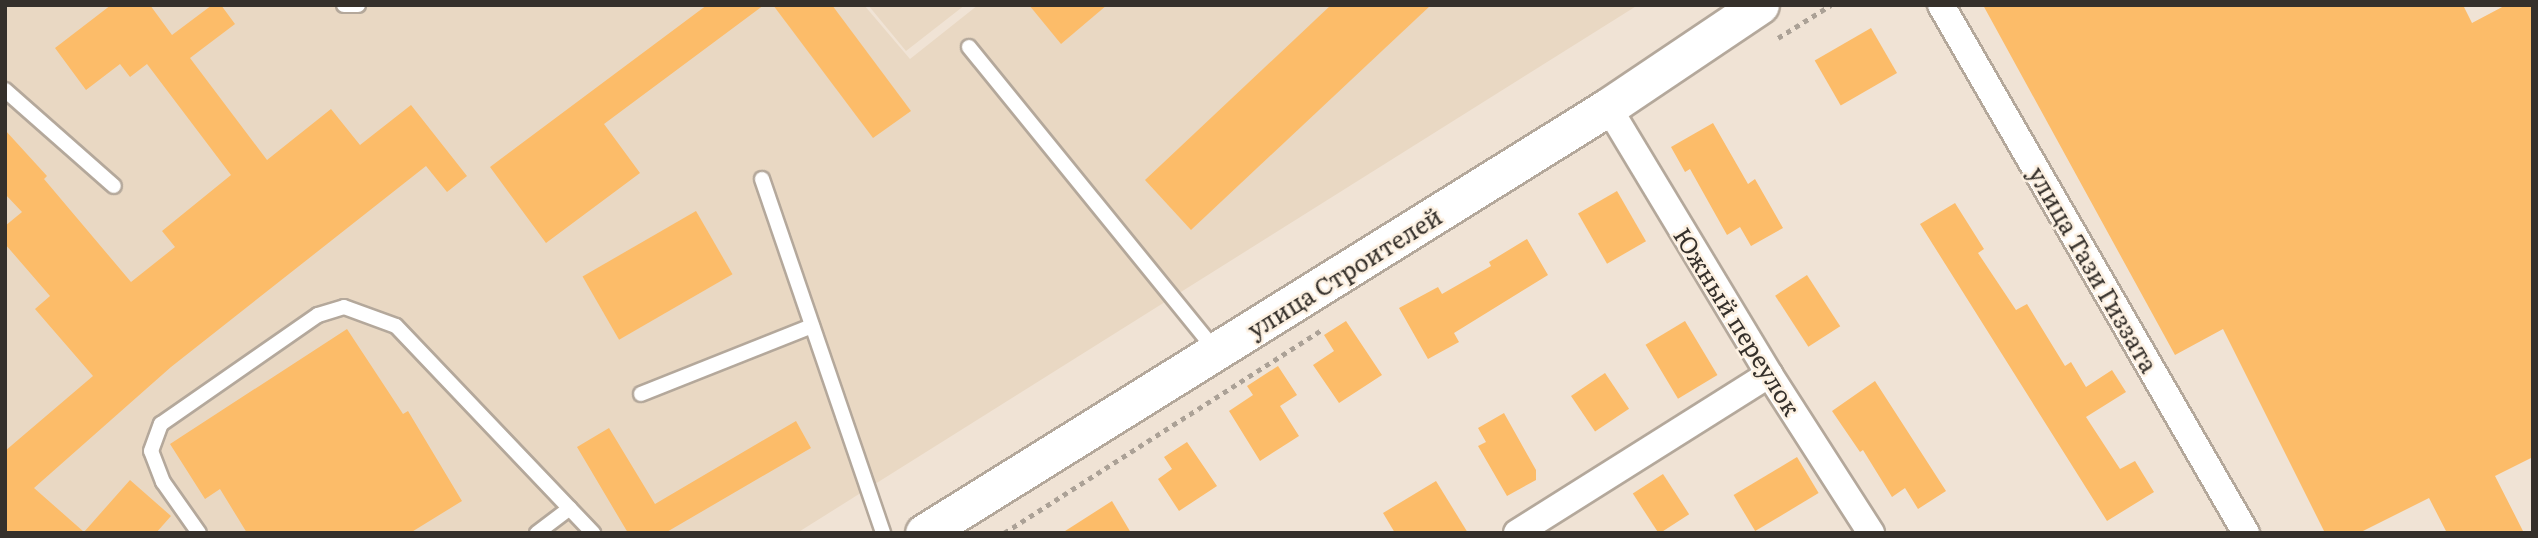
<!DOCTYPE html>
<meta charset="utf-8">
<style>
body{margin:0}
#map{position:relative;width:2538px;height:538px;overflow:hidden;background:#f0e3d5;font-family:Literata,serif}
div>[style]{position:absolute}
.built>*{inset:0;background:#e9d8c3}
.building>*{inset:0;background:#fcbc69;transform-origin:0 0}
.path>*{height:4.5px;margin-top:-2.25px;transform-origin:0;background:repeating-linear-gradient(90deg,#aba196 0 5px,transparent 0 10px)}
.roads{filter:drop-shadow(2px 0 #b4a89b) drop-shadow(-2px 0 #b4a89b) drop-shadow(0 2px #b4a89b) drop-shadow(0 -2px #b4a89b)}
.lane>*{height:14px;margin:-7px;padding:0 7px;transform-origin:7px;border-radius:7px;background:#fff}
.street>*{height:26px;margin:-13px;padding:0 13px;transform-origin:13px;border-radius:13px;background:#fff}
.secondary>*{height:37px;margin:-18.5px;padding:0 18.5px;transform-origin:18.5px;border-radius:18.5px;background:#fff}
span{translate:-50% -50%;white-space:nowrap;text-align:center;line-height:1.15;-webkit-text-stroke:5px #fdf1e2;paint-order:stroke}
.street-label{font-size:24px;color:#35302b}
.frame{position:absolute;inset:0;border:7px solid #35302b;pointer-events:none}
</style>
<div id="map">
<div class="built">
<div style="clip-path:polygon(5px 5px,864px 5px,910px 59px,978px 5px,1638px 5px,797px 533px,5px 533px)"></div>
<div style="clip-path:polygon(868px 5px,965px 5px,906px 51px)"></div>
</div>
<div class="building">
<div style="clip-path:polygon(111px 5px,150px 5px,172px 35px,212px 5px,221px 5px,235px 24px,190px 58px,267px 160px,331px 109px,360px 145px,411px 105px,467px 176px,447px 192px,426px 166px,171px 367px,34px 488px,84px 532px,130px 480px,171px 516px,156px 533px,5px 533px,5px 451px,93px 376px,35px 309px,50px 296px,5px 244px,5px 226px,22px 212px,5px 194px,5px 130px,47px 176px,44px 179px,131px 282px,175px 247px,162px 231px,231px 175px,147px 64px,130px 77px,120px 64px,86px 90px,55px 48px)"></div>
<div style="clip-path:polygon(707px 5px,764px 5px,604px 124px,640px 173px,546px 243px,490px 167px)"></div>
<div style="clip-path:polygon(773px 5px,832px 5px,911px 111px,873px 138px)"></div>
<div style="clip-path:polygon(1029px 5px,1107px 5px,1061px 44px)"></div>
<div style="clip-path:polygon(1331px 5px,1431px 5px,1191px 230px,1145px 180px)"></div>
<div style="clip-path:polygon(1983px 5px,2463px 5px,2472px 23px,2506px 5px,2533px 5px,2533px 457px,2495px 476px,2524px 533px,2447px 533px,2429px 498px,2359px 533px,2325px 533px,2223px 329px,2175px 355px)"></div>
<div style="left:1871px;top:28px;width:52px;height:65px;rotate:60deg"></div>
<div style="clip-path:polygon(1713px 123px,1748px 184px,1755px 179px,1783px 228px,1751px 246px,1740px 227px,1727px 235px,1690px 169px,1685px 172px,1671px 147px)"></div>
<div style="left:1617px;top:191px;width:58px;height:45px;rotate:60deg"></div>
<div style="clip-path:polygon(1955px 203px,1984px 249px,1978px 253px,2016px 310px,2027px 304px,2065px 366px,2071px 362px,2086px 387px,2112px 370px,2126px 392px,2086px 417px,2120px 469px,2135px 461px,2154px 492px,2107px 521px,1920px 224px)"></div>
<div style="left:696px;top:211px;width:73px;height:131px;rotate:60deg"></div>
<div style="clip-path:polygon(1527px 239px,1548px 275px,1454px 333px,1459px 342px,1428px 359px,1399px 308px,1438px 287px,1442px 294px,1491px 266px,1489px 262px)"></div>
<div style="left:1807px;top:275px;width:61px;height:38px;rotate:57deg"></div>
<div style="clip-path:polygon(1346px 321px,1382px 375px,1339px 403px,1313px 365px,1334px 351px,1324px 335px)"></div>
<div style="left:1685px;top:321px;width:63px;height:46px;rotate:59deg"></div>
<div style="clip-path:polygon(347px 329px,403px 414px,408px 411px,462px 501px,410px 533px,247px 533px,220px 489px,205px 499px,170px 444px)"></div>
<div style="clip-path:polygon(1278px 366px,1297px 395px,1280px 406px,1299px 436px,1260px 461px,1229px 411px,1253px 395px,1247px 386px)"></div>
<div style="left:1605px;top:373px;width:43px;height:41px;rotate:56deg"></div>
<div style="clip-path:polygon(1875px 381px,1946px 491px,1918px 509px,1905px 488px,1892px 497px,1863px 450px,1860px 452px,1832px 411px)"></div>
<div style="clip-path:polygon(1504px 413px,1536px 470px,1536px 480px,1507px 496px,1478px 446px,1486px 442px,1478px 428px)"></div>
<div style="clip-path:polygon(796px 421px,811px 448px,665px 533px,628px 533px,577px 447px,609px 428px,655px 504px)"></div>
<div style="clip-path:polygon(1187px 442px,1217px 486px,1179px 511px,1158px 479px,1172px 469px,1164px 457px)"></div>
<div style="left:1797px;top:457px;width:42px;height:74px;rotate:59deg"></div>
<div style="left:1663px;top:474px;width:48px;height:36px;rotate:57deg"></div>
<div style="clip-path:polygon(1436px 481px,1468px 533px,1395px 533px,1383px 513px)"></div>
<div style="clip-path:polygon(1112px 501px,1131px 533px,1062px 533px)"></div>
</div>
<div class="path">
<div style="left:1778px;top:38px;width:62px;rotate:-31.9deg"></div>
<div style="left:1004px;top:533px;width:379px;rotate:-32.6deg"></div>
</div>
<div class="roads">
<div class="lane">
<div style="left:344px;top:5px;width:14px"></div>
<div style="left:969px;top:47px;width:390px;rotate:50.9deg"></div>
<div style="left:5px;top:90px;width:145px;rotate:41.4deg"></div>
<div style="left:762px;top:179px;width:374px;rotate:71.1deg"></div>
<div style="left:641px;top:394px;width:184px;rotate:-21.7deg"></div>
<div style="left:199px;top:533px;width:62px;rotate:-125.2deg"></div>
<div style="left:163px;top:482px;width:33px;rotate:-111deg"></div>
<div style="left:151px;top:451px;width:29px;rotate:-70deg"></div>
<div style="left:161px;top:424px;width:191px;rotate:-34.8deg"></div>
<div style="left:318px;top:315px;width:27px;rotate:-17deg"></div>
<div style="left:344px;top:307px;width:55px;rotate:20.1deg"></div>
<div style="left:396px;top:326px;width:286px;rotate:46.4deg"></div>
<div style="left:537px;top:533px;width:41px;rotate:-37.1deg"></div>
</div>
<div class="street">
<div style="left:1941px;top:5px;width:610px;rotate:59.99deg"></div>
<div style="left:1608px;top:107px;width:312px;rotate:58.9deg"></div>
<div style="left:1769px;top:374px;width:189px;rotate:57.3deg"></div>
<div style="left:1517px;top:533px;width:298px;rotate:-32.2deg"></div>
</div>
<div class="secondary">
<div style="left:924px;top:533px;width:806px;rotate:-31.91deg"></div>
<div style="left:1608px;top:107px;width:183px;rotate:-33.9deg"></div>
</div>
</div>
<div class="street-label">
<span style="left:2094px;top:269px;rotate:60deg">улица Тази Гиззата</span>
<span style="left:1344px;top:272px;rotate:-32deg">улица Строителей</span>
<span style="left:1738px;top:321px;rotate:58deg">Южный переулок</span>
</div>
<div class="frame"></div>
</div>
